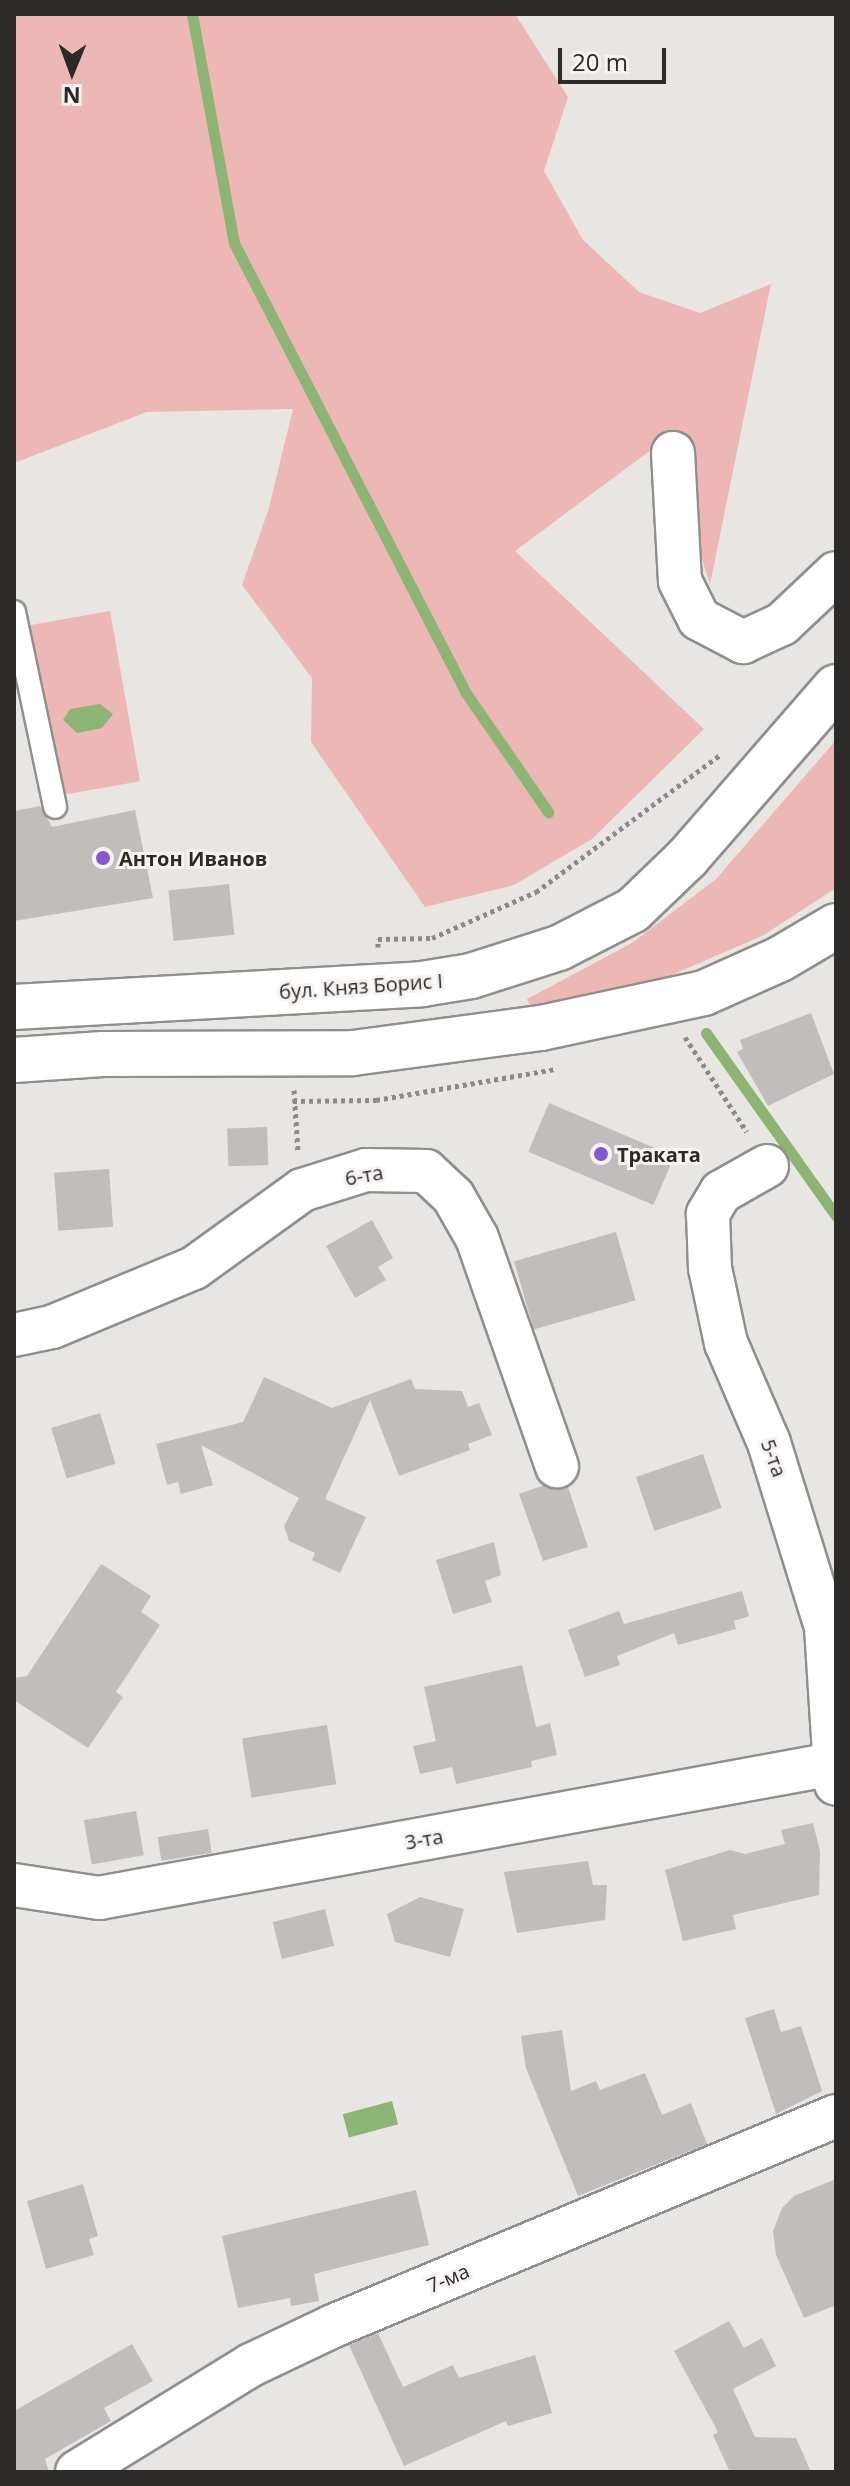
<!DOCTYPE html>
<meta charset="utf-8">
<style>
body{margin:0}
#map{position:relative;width:850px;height:2486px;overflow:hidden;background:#e8e6e3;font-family:"Open Sans",sans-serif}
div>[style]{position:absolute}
.green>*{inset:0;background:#edb7b6;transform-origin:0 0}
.water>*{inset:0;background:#8cb472;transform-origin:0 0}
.stream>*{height:11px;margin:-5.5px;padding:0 5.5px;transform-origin:5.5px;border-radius:5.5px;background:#8cb472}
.building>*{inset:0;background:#c1bdbc;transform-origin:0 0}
.path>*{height:5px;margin-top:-2.5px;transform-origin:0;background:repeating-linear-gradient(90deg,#8c8b89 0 4px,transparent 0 8px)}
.roads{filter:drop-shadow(2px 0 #918f8c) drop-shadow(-2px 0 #918f8c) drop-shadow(0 2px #918f8c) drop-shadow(0 -2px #918f8c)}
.lane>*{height:22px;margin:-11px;padding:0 11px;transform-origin:11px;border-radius:11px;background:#fff}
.street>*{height:42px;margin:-21px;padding:0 21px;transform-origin:21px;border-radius:21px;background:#fff}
.highway>*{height:44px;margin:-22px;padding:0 22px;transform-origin:22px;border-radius:22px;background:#fff}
.dots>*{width:22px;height:22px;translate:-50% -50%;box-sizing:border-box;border:4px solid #f6f3f0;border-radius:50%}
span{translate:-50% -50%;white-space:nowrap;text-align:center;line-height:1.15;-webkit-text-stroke:6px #f6f3f0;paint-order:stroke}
.poi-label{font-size:20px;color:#2c2b2a;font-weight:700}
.left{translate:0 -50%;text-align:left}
.street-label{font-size:20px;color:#2c2b2a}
.frame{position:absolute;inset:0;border:16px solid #2c2b2a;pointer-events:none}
.north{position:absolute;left:32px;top:32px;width:80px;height:80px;-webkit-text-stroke:6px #f6f3f0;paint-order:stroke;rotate:181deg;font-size:22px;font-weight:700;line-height:32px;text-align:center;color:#2c2b2a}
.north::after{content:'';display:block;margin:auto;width:28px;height:36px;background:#2c2b2a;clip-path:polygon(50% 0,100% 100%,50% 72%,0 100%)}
.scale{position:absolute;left:558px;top:48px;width:108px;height:36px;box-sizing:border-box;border:4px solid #2c2b2a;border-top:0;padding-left:10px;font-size:24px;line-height:28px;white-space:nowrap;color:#2c2b2a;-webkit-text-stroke:6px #f6f3f0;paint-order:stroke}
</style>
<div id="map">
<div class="green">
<div style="clip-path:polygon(14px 14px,515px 14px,568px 97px,544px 171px,583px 240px,639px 292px,700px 313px,771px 284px,710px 584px,663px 441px,515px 551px,704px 729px,592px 839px,514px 885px,425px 907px,311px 742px,312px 678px,242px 585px,268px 511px,293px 409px,147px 412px,14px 463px)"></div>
<div style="left:110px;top:611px;width:173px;height:82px;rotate:80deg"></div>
<div style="clip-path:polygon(836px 740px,836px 888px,762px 936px,667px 977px,587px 1000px,531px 1007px,527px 999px,632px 943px,716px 879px)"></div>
</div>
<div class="water">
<div style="clip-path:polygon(100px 704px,113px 714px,102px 728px,77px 733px,63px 720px,70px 709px)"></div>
<div style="left:392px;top:2101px;width:24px;height:51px;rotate:75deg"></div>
</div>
<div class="stream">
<div style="left:192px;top:14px;width:233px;rotate:79.6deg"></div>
<div style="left:234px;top:243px;width:506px;rotate:62.73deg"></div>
<div style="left:466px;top:693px;width:145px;rotate:55.4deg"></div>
<div style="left:706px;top:1033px;width:224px;rotate:54.6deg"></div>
</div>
<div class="building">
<div style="clip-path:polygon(40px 806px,52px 827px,135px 810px,153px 898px,14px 921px,14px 811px)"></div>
<div style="left:229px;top:884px;width:51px;height:61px;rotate:84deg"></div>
<div style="clip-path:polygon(811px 1013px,834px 1074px,768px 1106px,737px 1052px,743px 1049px,740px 1040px)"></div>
<div style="left:549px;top:1103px;width:136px;height:53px;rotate:23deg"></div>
<div style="left:267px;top:1127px;width:38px;height:40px;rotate:88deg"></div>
<div style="left:109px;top:1169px;width:58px;height:55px;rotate:86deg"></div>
<div style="clip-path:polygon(372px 1220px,393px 1258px,378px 1267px,386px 1280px,355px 1298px,326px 1246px)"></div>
<div style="left:616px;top:1232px;width:71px;height:106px;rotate:74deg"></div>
<div style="clip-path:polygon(264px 1377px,332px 1408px,411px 1379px,415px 1389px,462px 1391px,468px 1407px,479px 1403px,492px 1435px,468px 1444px,470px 1450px,399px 1476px,370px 1400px,325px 1499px,366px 1517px,340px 1573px,312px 1560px,315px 1553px,289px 1541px,284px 1526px,299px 1498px,201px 1445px,213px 1485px,181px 1494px,178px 1482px,167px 1485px,156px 1444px,243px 1422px)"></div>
<div style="left:100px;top:1413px;width:53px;height:51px;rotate:73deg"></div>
<div style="left:703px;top:1454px;width:57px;height:71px;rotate:71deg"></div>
<div style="clip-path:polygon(544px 1485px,568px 1487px,588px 1547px,543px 1561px,519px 1494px)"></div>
<div style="clip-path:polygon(494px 1542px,501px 1575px,485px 1581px,492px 1602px,453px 1614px,436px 1560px)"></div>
<div style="clip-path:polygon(101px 1564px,151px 1596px,141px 1612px,160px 1625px,116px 1692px,123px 1697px,88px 1748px,14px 1700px,14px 1678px,27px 1676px)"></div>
<div style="clip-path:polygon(742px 1591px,749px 1616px,734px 1621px,736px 1629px,678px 1645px,674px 1633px,617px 1656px,620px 1665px,585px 1677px,568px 1630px,619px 1611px,624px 1624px)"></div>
<div style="clip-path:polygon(522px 1665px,536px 1727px,550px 1723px,557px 1755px,531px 1761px,532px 1767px,456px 1784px,452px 1767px,420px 1774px,413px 1746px,436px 1741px,424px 1687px)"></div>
<div style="left:327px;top:1725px;width:60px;height:86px;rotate:81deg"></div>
<div style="left:136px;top:1811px;width:45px;height:53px;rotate:80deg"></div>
<div style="clip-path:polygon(813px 1823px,820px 1851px,819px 1895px,733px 1915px,736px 1929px,683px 1941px,665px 1870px,730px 1850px,745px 1854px,785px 1844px,781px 1830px)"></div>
<div style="left:208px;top:1829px;width:24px;height:51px;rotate:81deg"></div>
<div style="clip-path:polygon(588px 1861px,593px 1885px,607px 1885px,605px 1920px,517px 1933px,504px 1872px)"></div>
<div style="clip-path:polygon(420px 1897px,464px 1909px,450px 1957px,395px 1942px,387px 1914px)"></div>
<div style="left:325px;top:1909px;width:38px;height:54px;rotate:76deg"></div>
<div style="clip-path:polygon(774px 2009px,781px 2032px,801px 2026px,822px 2091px,776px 2114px,745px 2018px)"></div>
<div style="clip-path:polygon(562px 2030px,571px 2091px,596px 2081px,600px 2090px,645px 2073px,662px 2115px,691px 2103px,707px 2144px,578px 2196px,526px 2068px,521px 2036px)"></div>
<div style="clip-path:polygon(836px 2179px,836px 2305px,804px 2318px,776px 2255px,773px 2231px,782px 2208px,794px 2196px)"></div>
<div style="clip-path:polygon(83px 2184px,98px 2236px,89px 2239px,94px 2255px,46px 2269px,27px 2201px)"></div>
<div style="clip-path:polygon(416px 2190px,429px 2245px,314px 2274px,319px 2301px,291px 2306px,290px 2298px,238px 2308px,222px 2236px)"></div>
<div style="clip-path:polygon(729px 2321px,744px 2348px,762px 2338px,776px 2366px,733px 2389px,755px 2437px,796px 2438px,811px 2472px,730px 2472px,713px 2435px,718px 2432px,674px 2351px)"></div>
<div style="clip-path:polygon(378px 2333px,403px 2387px,453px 2365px,459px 2378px,535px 2355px,552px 2413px,508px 2426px,506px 2421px,404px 2466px,349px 2345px)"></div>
<div style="clip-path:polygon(132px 2344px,153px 2381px,104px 2408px,111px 2421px,45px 2459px,49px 2472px,14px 2472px,14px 2411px)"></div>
</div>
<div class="path">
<div style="left:378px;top:947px;width:8px;rotate:-90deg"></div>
<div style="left:378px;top:939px;width:54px;rotate:-1.1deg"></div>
<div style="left:432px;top:938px;width:114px;rotate:-23.9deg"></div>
<div style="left:536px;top:892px;width:231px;rotate:-36.7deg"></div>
<div style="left:685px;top:1037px;width:113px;rotate:56.9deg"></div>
<div style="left:294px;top:1090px;width:62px;rotate:86.3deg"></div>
<div style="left:293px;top:1101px;width:83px;rotate:-0.7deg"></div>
<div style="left:376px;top:1100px;width:183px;rotate:-9.8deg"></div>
</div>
<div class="roads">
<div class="lane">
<div style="left:14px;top:612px;width:199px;rotate:78.1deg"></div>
</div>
<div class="street">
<div style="left:673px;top:453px;width:128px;rotate:86.9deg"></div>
<div style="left:680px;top:581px;width:42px;rotate:63.4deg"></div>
<div style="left:699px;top:619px;width:50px;rotate:27.6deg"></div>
<div style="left:743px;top:642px;width:43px;rotate:-24.8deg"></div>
<div style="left:782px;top:624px;width:74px;rotate:-43.4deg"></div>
<div style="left:767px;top:1166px;width:53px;rotate:150.5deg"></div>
<div style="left:721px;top:1192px;width:26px;rotate:121deg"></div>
<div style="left:708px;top:1214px;width:54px;rotate:87.9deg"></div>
<div style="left:710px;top:1268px;width:77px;rotate:78deg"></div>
<div style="left:726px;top:1343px;width:109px;rotate:66.7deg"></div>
<div style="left:769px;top:1443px;width:193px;rotate:72.8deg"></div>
<div style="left:826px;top:1627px;width:157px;rotate:86.4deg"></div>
<div style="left:14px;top:1335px;width:39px;rotate:-12deg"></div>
<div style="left:52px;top:1327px;width:154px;rotate:-22.6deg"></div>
<div style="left:194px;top:1268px;width:133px;rotate:-35.8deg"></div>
<div style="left:302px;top:1190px;width:67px;rotate:-17.4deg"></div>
<div style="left:366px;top:1170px;width:60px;rotate:1deg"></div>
<div style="left:426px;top:1171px;width:37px;rotate:43deg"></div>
<div style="left:453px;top:1196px;width:48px;rotate:60.3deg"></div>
<div style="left:477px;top:1238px;width:242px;rotate:70.7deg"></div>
<div style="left:14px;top:1885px;width:86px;rotate:8.7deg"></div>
<div style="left:99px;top:1898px;width:746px;rotate:-10.35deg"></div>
<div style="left:77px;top:2472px;width:204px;rotate:-31.6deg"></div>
<div style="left:251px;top:2365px;width:91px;rotate:-25.4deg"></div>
<div style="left:333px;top:2326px;width:545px;rotate:-22.66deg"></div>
</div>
<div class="highway">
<div style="left:14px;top:1007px;width:409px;rotate:-3.2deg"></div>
<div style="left:422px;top:984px;width:50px;rotate:-9.3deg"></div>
<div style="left:471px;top:976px;width:92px;rotate:-17.7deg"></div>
<div style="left:559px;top:948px;width:83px;rotate:-27.2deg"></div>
<div style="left:633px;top:910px;width:76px;rotate:-43.9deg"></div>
<div style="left:688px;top:857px;width:225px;rotate:-49deg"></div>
<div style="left:14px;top:1060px;width:89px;rotate:-3.9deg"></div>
<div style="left:103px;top:1054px;width:250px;rotate:-0.2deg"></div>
<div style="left:353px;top:1053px;width:190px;rotate:-7.6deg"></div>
<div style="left:541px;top:1028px;width:167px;rotate:-12.1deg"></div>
<div style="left:704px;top:993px;width:83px;rotate:-24.1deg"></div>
<div style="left:780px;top:959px;width:65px;rotate:-30.5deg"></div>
</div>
</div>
<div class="dots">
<div style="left:103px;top:858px;background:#8259d2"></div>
<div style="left:601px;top:1154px;background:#8259d2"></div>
</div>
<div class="poi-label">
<span class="left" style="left:119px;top:858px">Антон Иванов</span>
<span class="left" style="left:617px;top:1154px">Траката</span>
</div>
<div class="street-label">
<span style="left:361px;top:986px;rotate:-4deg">бул. Княз Борис I</span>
<span style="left:364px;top:1175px;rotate:-10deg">6-та</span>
<span style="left:774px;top:1458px;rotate:70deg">5-та</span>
<span style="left:424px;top:1839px;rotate:-10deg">3-та</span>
<span style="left:448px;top:2278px;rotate:-23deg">7-ма</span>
</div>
<div class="frame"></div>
<div class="north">N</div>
<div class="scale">20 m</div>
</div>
